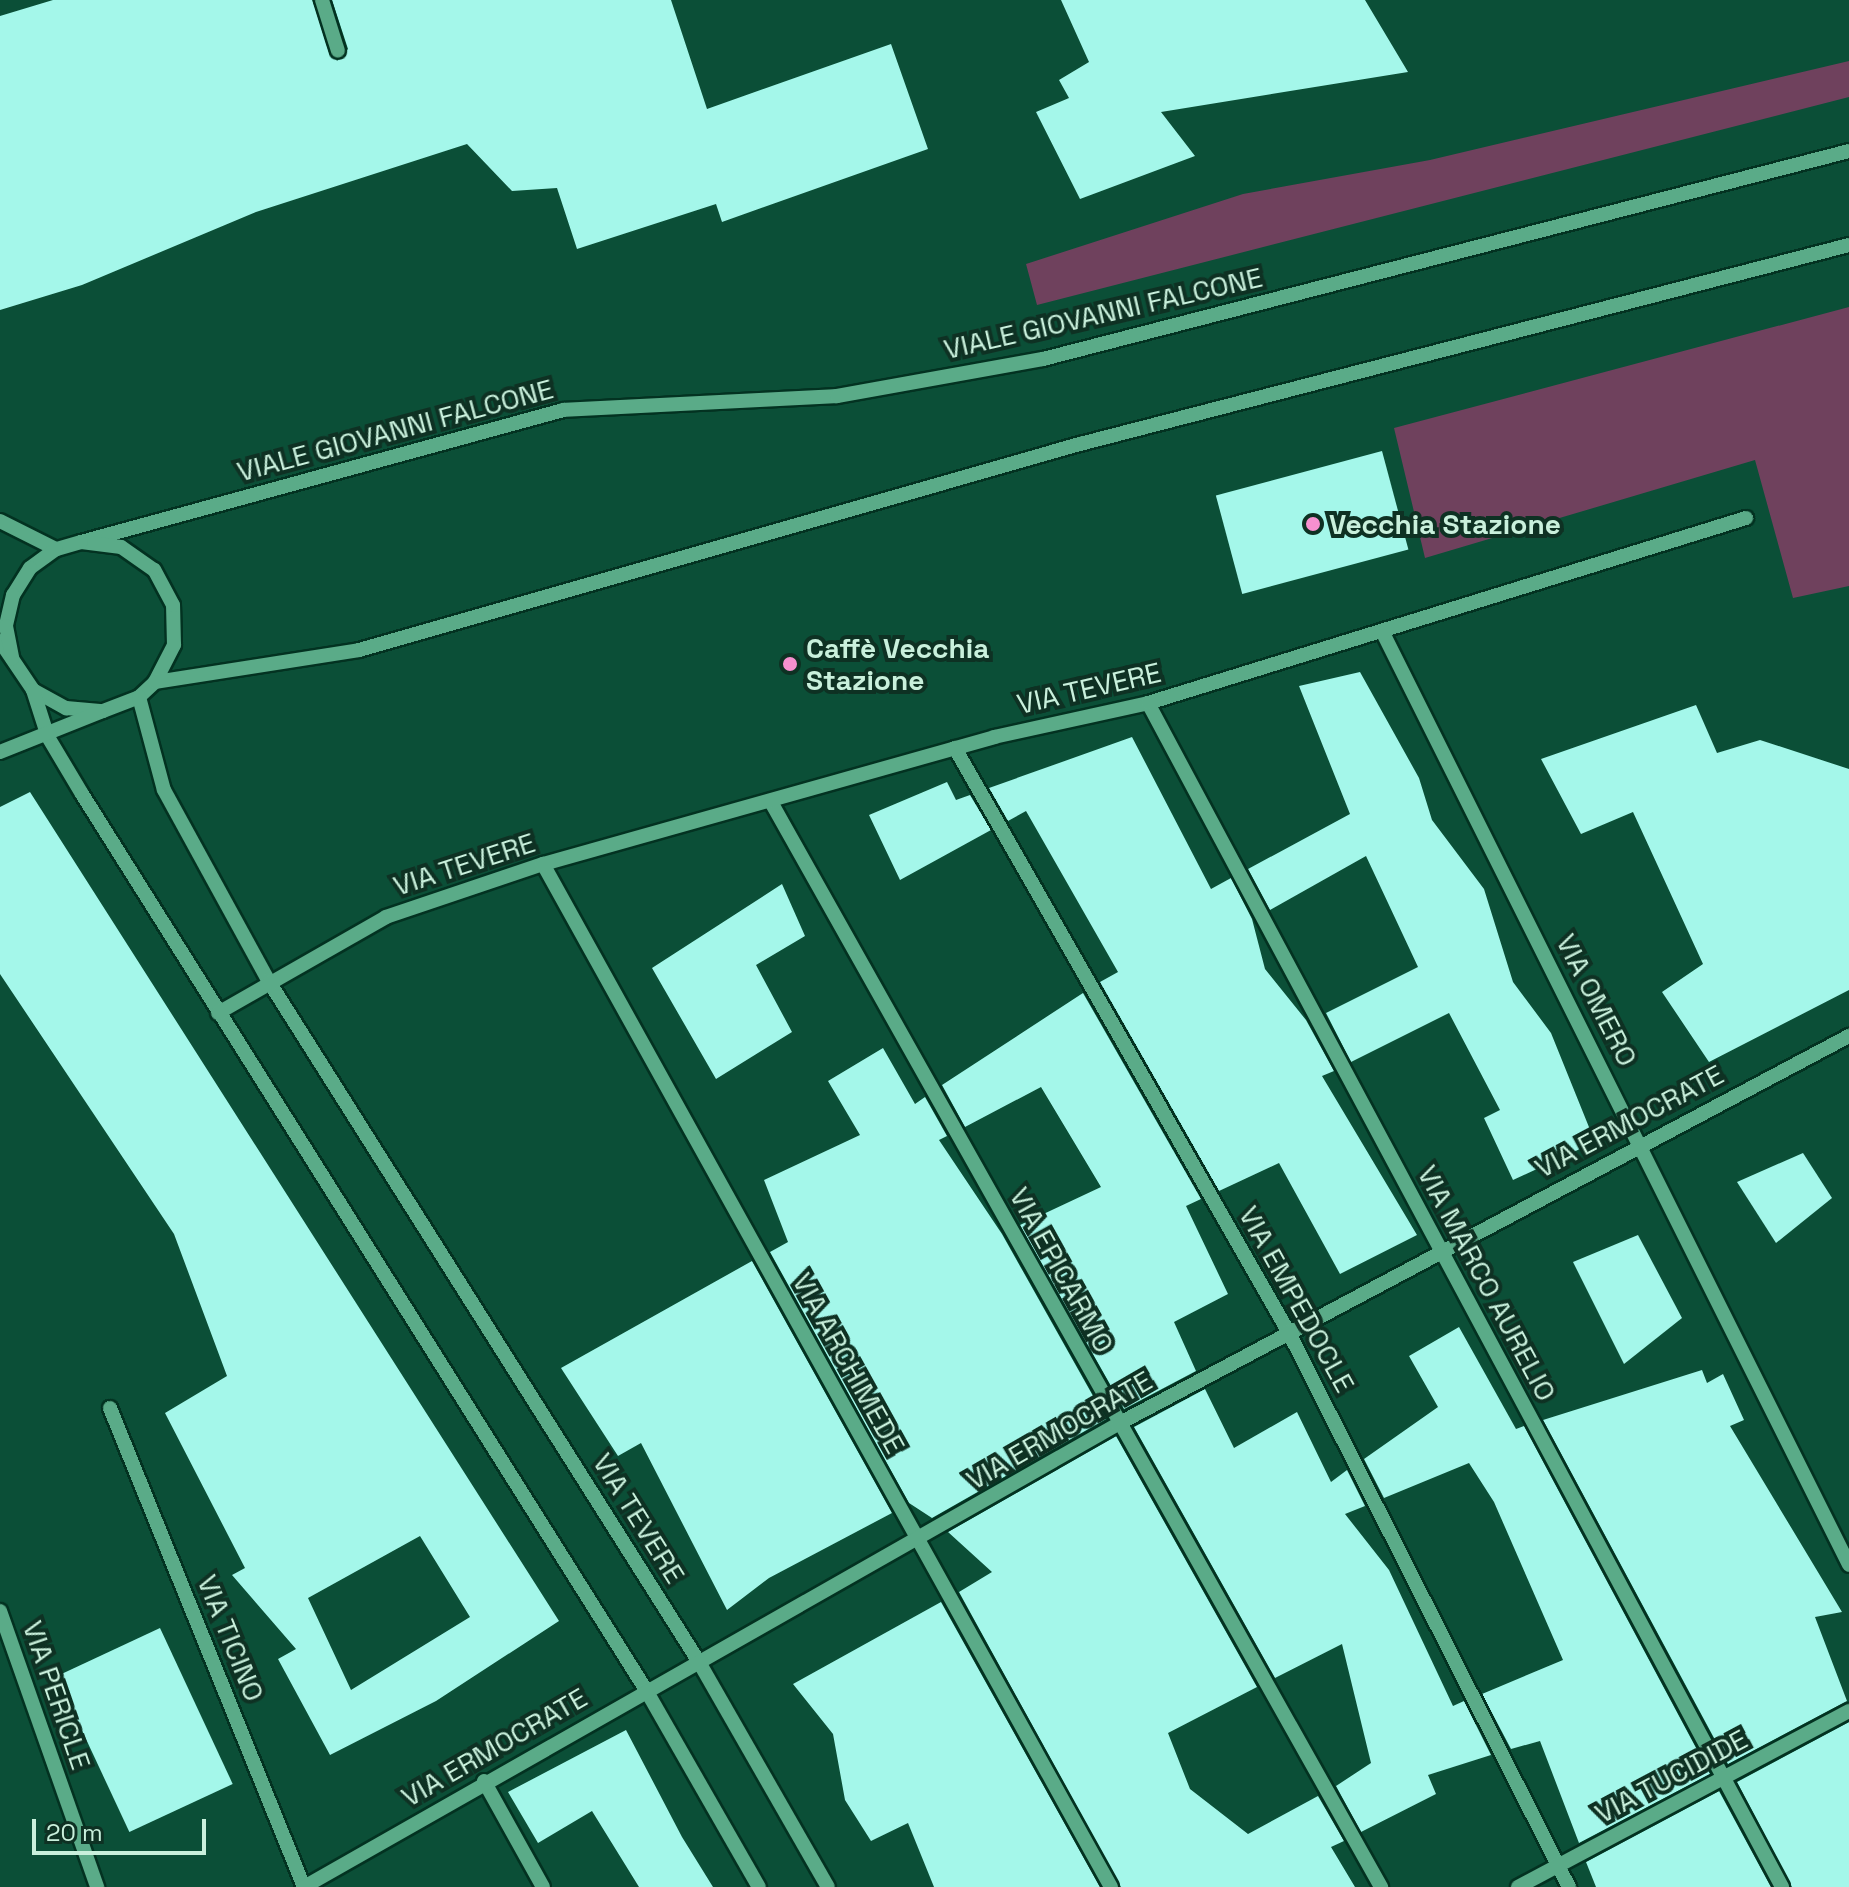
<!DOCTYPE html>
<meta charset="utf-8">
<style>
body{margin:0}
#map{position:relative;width:1849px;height:1887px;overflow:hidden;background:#0b4f37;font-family:"Space Grotesk",sans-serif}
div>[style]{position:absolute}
.green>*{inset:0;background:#6f415d}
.building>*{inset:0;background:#a4f7ea;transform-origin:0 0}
.roads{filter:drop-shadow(2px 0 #033221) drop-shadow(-2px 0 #033221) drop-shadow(0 2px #033221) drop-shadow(0 -2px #033221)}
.minor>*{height:14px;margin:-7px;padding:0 7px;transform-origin:7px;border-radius:7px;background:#5aab88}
.dots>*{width:22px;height:22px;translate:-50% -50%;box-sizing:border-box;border:4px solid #0e3123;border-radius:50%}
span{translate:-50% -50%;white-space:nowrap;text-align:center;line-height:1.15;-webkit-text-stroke:8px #0e3123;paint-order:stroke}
.street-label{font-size:28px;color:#c9f0dc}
.poi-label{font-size:28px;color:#c9f0dc;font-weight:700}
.left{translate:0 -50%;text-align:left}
.scale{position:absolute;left:32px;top:1819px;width:174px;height:36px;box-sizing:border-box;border:4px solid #c9f0dc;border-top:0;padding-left:10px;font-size:24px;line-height:28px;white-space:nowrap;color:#c9f0dc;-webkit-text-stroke:6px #0e3123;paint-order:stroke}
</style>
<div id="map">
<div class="green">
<div style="clip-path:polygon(1849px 61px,1849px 97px,1037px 305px,1026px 264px,1243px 194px,1430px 160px)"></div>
<div style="clip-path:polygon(1849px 307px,1849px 586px,1793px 598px,1755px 460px,1425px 558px,1394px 428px)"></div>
</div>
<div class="building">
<div style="clip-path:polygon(53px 0,312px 0,337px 61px,348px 49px,332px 0,671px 0,707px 109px,891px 44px,928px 149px,722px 222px,716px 204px,577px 249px,557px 188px,512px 191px,467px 144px,256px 212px,82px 285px,0 310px,0 16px)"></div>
<div style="clip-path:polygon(1061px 0,1365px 0,1408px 72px,1161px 112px,1195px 156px,1080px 199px,1036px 112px,1069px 98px,1059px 80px,1089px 62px)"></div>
<div style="left:1382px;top:451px;width:102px;height:172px;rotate:75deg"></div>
<div style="clip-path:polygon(1360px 672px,1419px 778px,1432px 820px,1484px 889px,1513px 982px,1551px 1033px,1595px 1142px,1513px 1180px,1484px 1118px,1500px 1110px,1449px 1013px,1351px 1062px,1326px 1013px,1418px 967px,1366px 856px,1270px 910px,1248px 869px,1350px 814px,1299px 686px)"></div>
<div style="clip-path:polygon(1696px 705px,1717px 753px,1760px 740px,1849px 769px,1849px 990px,1709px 1062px,1662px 992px,1703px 964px,1633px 812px,1581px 834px,1541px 759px)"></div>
<div style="clip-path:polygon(1132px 737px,1211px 889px,1231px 878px,1252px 919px,1265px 969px,1306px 1020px,1334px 1071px,1322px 1076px,1417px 1235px,1340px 1274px,1279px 1163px,1219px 1191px,1100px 982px,1118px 972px,1026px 811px,1008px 821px,989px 788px)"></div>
<div style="clip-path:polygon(947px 782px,956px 800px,970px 795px,991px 830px,900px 880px,869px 815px)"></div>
<div style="clip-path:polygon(evenodd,30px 792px,559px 1621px,436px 1701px,330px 1755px,278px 1659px,296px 1649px,232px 1575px,245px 1568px,165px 1413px,227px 1376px,174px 1234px,0 974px,0 807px,30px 792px,420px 1536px,470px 1617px,351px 1690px,308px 1598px,420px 1536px)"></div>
<div style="clip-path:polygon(782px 884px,805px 936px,756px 965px,792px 1032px,716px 1079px,652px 968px)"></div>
<div style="clip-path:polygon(1083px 993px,1201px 1199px,1186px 1206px,1228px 1294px,1174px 1322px,1196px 1371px,1124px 1409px,1020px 1225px,1101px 1187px,1041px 1087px,965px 1127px,942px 1085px)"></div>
<div style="clip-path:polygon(883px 1048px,915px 1104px,925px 1097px,947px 1136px,939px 1140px,1002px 1234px,1106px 1419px,932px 1518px,909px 1503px,770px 1252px,788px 1242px,764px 1180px,860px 1135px,828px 1081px)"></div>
<div style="clip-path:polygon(1803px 1153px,1832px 1198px,1776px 1243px,1737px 1182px)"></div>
<div style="clip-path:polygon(1638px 1235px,1682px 1318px,1624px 1364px,1573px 1262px)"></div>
<div style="clip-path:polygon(752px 1261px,892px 1513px,769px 1578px,727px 1610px,641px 1443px,618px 1456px,561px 1368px)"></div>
<div style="clip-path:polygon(1459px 1327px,1516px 1429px,1524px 1426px,1710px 1774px,1579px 1843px,1540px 1741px,1511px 1749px,1482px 1694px,1563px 1660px,1494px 1502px,1469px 1463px,1384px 1498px,1364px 1459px,1438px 1407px,1409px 1356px)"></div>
<div style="clip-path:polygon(1702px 1370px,1707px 1383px,1723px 1374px,1744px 1420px,1730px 1426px,1842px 1612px,1815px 1617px,1847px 1701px,1728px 1764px,1543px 1420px)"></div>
<div style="clip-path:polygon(1205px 1389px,1234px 1448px,1297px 1412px,1331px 1482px,1347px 1470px,1365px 1506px,1345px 1514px,1389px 1570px,1453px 1706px,1464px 1701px,1491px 1755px,1428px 1775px,1436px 1794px,1361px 1832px,1336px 1786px,1371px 1763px,1342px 1644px,1275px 1678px,1134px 1427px)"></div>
<div style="clip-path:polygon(1116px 1436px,1257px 1687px,1168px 1733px,1190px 1789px,1248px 1834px,1318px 1796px,1344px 1841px,1331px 1847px,1355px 1887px,1121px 1887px,959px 1592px,992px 1572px,948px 1532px)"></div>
<div style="clip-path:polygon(941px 1602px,1100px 1887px,934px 1887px,908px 1823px,871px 1841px,845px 1800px,833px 1734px,793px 1684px)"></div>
<div style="left:160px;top:1628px;width:172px;height:114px;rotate:65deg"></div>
<div style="clip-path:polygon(1849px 1722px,1849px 1887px,1792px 1887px,1737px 1782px)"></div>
<div style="clip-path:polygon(626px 1730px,682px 1837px,713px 1887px,639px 1887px,592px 1811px,538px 1843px,508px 1792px)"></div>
<div style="clip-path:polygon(1719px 1791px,1771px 1887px,1596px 1887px,1586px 1862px)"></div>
</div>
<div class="roads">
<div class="minor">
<div style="left:322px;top:0;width:53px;rotate:72.6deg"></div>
<div style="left:0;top:521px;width:63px;rotate:26.6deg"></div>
<div style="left:81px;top:542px;width:500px;rotate:-15.3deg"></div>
<div style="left:563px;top:410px;width:274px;rotate:-2.9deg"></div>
<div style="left:837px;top:396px;width:209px;rotate:-10.2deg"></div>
<div style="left:1043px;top:359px;width:832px;rotate:-14.47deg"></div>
<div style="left:1382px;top:631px;width:1044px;rotate:63.43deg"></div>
<div style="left:0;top:641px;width:59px;rotate:56deg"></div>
<div style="left:33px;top:690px;width:38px;rotate:29deg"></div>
<div style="left:66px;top:708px;width:37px;rotate:5deg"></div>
<div style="left:103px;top:711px;width:39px;rotate:-21deg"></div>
<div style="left:139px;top:697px;width:22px;rotate:-43deg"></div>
<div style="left:155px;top:682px;width:42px;rotate:-62.8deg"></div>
<div style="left:174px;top:645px;width:40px;rotate:-91.4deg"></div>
<div style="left:173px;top:605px;width:40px;rotate:-118deg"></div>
<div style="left:154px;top:570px;width:40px;rotate:-145.1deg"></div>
<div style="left:121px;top:547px;width:40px;rotate:-172.9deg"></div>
<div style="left:81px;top:542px;width:26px;rotate:164deg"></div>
<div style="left:56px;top:549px;width:32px;rotate:144deg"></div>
<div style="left:30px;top:568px;width:32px;rotate:122deg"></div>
<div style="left:13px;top:595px;width:32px;rotate:103deg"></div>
<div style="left:6px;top:626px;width:33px;rotate:79deg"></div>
<div style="left:155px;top:682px;width:206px;rotate:-8.9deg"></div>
<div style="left:359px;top:650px;width:750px;rotate:-15.95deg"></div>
<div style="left:1080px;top:444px;width:794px;rotate:-14.51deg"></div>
<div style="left:33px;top:690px;width:49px;rotate:72.3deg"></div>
<div style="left:48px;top:737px;width:66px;rotate:59.2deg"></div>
<div style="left:82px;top:794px;width:1059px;rotate:57.81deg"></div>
<div style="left:646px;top:1690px;width:227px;rotate:60.2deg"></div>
<div style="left:139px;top:697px;width:96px;rotate:75deg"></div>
<div style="left:164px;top:790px;width:217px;rotate:61.3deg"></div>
<div style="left:268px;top:980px;width:807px;rotate:57.71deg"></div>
<div style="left:699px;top:1662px;width:259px;rotate:60.2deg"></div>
<div style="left:1148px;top:703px;width:1343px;rotate:61.83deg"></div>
<div style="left:955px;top:748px;width:671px;rotate:60.27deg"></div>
<div style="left:1288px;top:1331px;width:623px;rotate:63.19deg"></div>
<div style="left:0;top:752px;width:108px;rotate:-21.8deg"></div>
<div style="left:771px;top:802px;width:1245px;rotate:60.65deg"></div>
<div style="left:543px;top:864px;width:1170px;rotate:60.96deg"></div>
<div style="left:218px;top:1013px;width:193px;rotate:-29.7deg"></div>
<div style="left:386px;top:917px;width:166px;rotate:-18.7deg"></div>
<div style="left:543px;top:864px;width:469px;rotate:-15.7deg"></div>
<div style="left:994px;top:737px;width:158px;rotate:-12.4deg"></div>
<div style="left:1148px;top:703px;width:626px;rotate:-17.19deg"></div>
<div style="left:110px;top:1408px;width:517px;rotate:67.95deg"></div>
<div style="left:0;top:1611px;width:293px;rotate:70.6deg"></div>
<div style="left:484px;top:1781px;width:121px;rotate:60.9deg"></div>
<div style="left:304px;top:1887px;width:936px;rotate:-29.63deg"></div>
<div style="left:1118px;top:1424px;width:828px;rotate:-27.96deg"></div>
<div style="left:1518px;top:1887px;width:375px;rotate:-28deg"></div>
</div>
</div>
<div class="dots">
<div style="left:1313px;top:524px;background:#f790cf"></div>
<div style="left:790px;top:664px;background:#f790cf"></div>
</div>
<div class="street-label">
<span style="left:1103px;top:313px;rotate:-13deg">VIALE GIOVANNI FALCONE</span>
<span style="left:395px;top:430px;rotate:-15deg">VIALE GIOVANNI FALCONE</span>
<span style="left:1089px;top:688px;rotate:-13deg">VIA TEVERE</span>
<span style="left:464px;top:864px;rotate:-18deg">VIA TEVERE</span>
<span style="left:1597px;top:1000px;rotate:63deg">VIA OMERO</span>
<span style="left:1629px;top:1121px;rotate:-28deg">VIA ERMOCRATE</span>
<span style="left:1062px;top:1270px;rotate:61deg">VIA EPICARMO</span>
<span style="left:1487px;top:1283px;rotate:62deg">VIA MARCO AURELIO</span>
<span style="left:1297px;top:1299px;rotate:61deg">VIA EMPEDOCLE</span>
<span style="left:849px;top:1363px;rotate:61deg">VIA ARCHIMEDE</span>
<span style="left:1059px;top:1430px;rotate:-30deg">VIA ERMOCRATE</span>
<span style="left:639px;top:1518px;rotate:58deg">VIA TEVERE</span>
<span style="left:231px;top:1638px;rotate:68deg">VIA TICINO</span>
<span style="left:57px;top:1695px;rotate:71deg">VIA PERICLE</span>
<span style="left:494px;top:1747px;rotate:-30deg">VIA ERMOCRATE</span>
<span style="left:1671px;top:1776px;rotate:-28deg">VIA TUCIDIDE</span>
</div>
<div class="poi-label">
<span class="left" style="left:1329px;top:524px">Vecchia Stazione</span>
<span class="left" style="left:806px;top:664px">Caffè Vecchia<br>Stazione</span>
</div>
<div class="scale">20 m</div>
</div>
